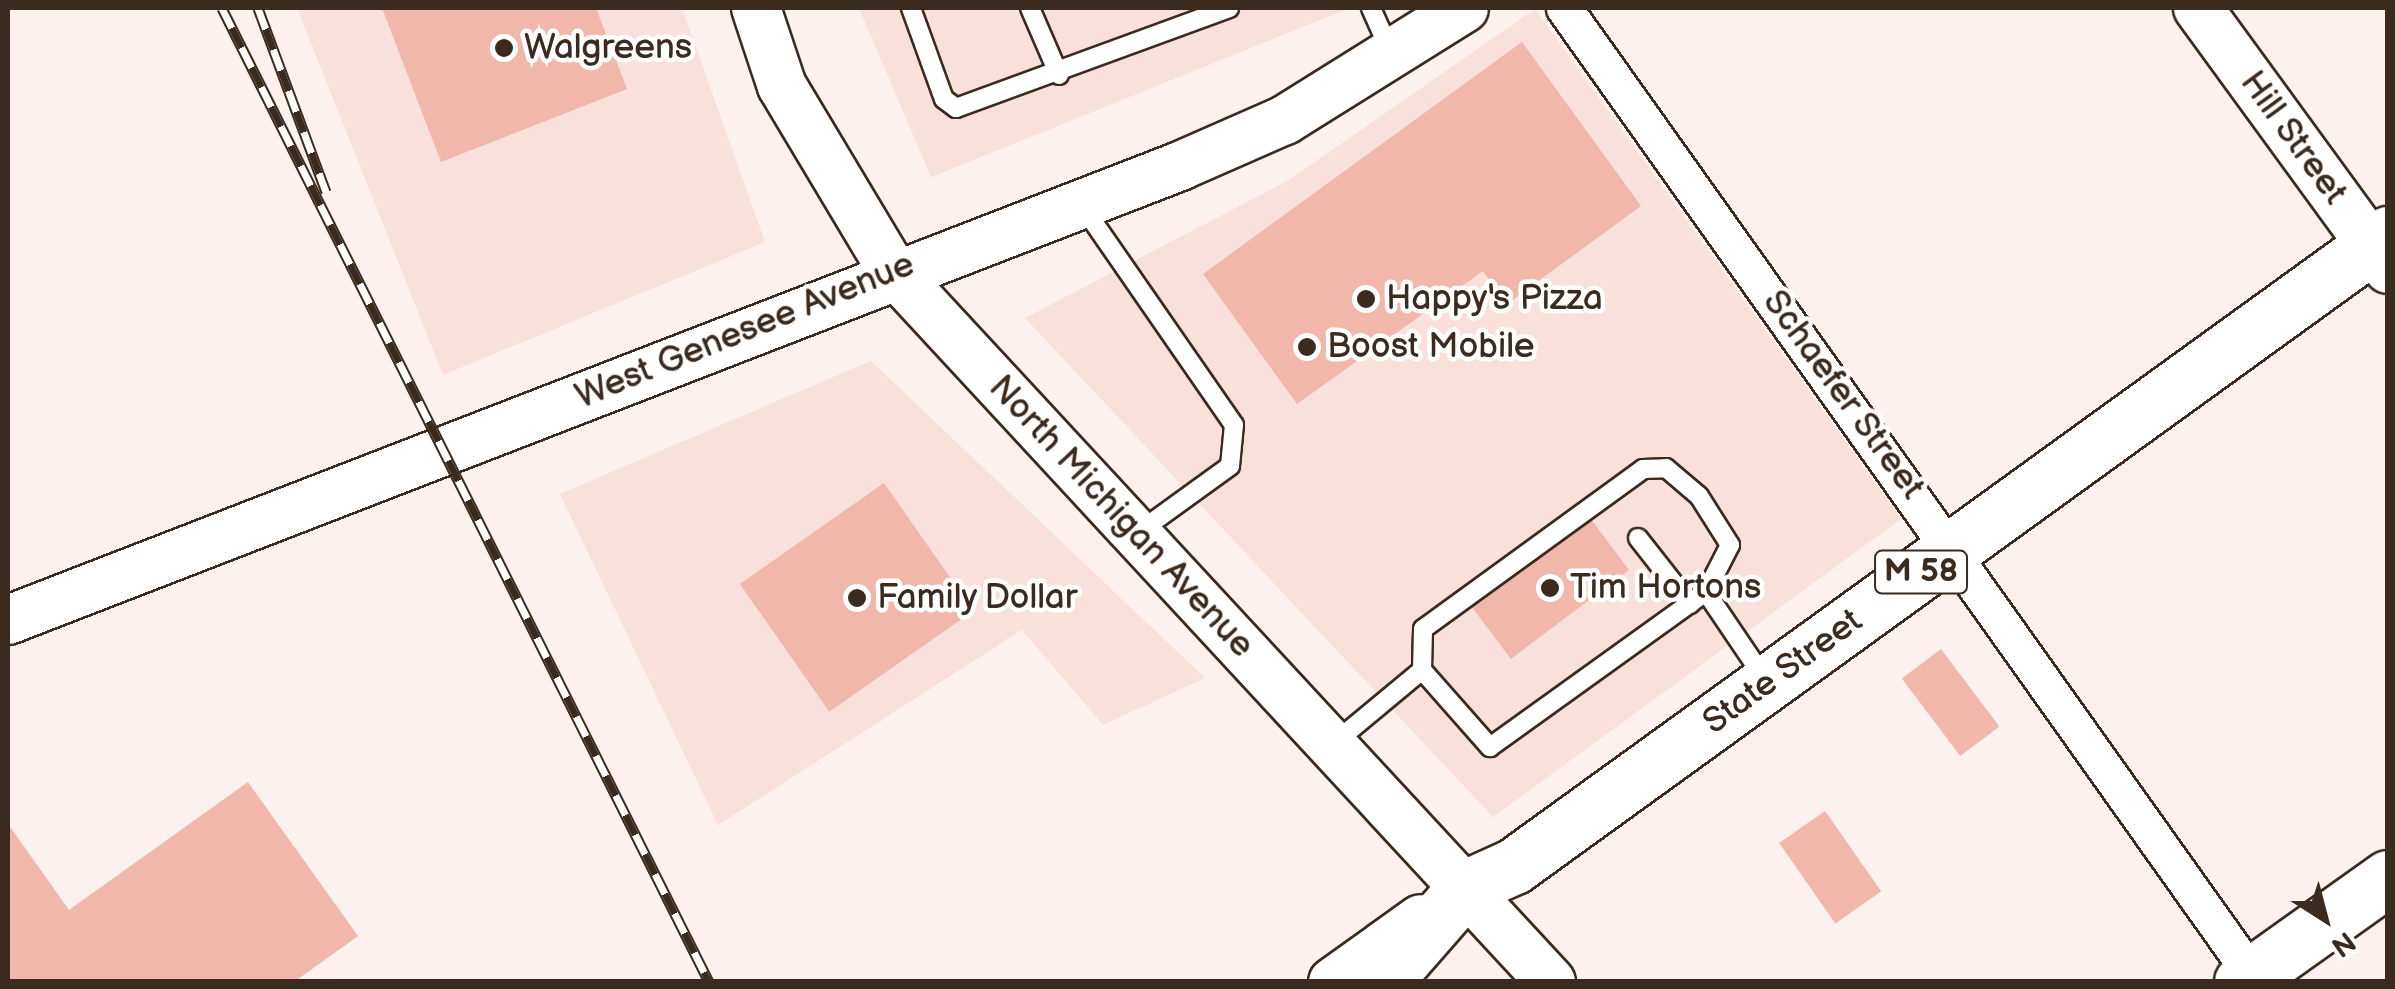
<!DOCTYPE html>
<style>
body{margin:0}
#map{position:relative;width:2395px;height:989px;overflow:hidden;background:#fcf1ee;font-family:"Balsamiq Sans",sans-serif}
div>[style]{position:absolute}
.built>*{inset:0;background:#f9e0da}
.building>*{inset:0;background:#f1b7aa;transform-origin:0 0}
.roads{filter:drop-shadow(2px 0 #3b2a1e) drop-shadow(-2px 0 #3b2a1e) drop-shadow(0 2px #3b2a1e) drop-shadow(0 -2px #3b2a1e)}
.service>*{height:18px;margin:-9px;padding:0 9px;transform-origin:9px;border-radius:9px;background:#fff}
.minor>*{height:35px;margin:-17.5px;padding:0 17.5px;transform-origin:17.5px;border-radius:17.5px;background:#fff}
.secondary>*{height:48px;margin:-24px;padding:0 24px;transform-origin:24px;border-radius:24px;background:#fff}
.primary>*{height:55px;margin:-27.5px;padding:0 27.5px;transform-origin:27.5px;border-radius:27.5px;background:#fff}
.motorway>*{height:55px;margin:-27.5px;padding:0 27.5px;transform-origin:27.5px;border-radius:27.5px;background:#fff}
.rail>*{height:11px;margin-top:-5.5px;transform-origin:0;background:repeating-linear-gradient(90deg,#fff 0 22px,#3b2a1e 0 44px);box-sizing:border-box;border-block:2px solid #3b2a1e}
.dots>*{width:28px;height:28px;translate:-50% -50%;box-sizing:border-box;border:5px solid #fff;border-radius:50%}
span{translate:-50% -50%;white-space:nowrap;text-align:center;line-height:1.15;-webkit-text-stroke:9px #fff;paint-order:stroke}
.shield-label span{padding:2px 8px;background:#fff;border:2px solid;border-radius:8px;-webkit-text-stroke-width:0}
.shield-label{font-size:32px;color:#3b2a1e;font-weight:700}
.poi-label{font-size:35px;color:#3b2a1e}
.left{translate:0 -50%;text-align:left}
.street-label{font-size:35px;color:#3b2a1e}
.frame{position:absolute;inset:0;border:10px solid #3b2a1e;pointer-events:none}
.north{position:absolute;left:2275px;top:869px;width:100px;height:100px;-webkit-text-stroke:8px #fff;paint-order:stroke;rotate:144deg;font-size:28px;font-weight:700;line-height:40px;text-align:center;color:#3b2a1e}
.north::after{content:'';display:block;margin:auto;width:35px;height:45px;background:#3b2a1e;clip-path:polygon(50% 0,100% 100%,50% 72%,0 100%)}
</style>
<div id="map">
<div class="built">
<div style="clip-path:polygon(297px 8px,682px 8px,765px 242px,443px 375px)"></div>
<div style="clip-path:polygon(859px 8px,1350px 8px,931px 177px)"></div>
<div style="clip-path:polygon(1535px 9px,1901px 519px,1493px 817px,1025px 318px,1289px 180px)"></div>
<div style="clip-path:polygon(871px 361px,1205px 678px,1103px 725px,1022px 630px,718px 825px,560px 494px)"></div>
</div>
<div class="building">
<div style="clip-path:polygon(382px 8px,596px 8px,627px 89px,441px 162px)"></div>
<div style="clip-path:polygon(1522px 42px,1641px 206px,1507px 304px,1483px 271px,1297px 404px,1203px 274px)"></div>
<div style="left:884px;top:483px;width:156px;height:176px;rotate:55deg"></div>
<div style="left:1590px;top:518px;width:65px;height:148px;rotate:53deg"></div>
<div style="left:1941px;top:649px;width:97px;height:49px;rotate:53deg"></div>
<div style="clip-path:polygon(248px 782px,358px 936px,294px 982px,8px 982px,8px 824px,69px 910px)"></div>
<div style="left:1825px;top:811px;width:98px;height:56px;rotate:55deg"></div>
</div>
<div class="roads">
<div class="service">
<div style="left:911px;top:8px;width:97px;rotate:70.1deg"></div>
<div style="left:944px;top:99px;width:15px;rotate:37deg"></div>
<div style="left:956px;top:108px;width:291px;rotate:-20.1deg"></div>
<div style="left:1030px;top:8px;width:73px;rotate:66.6deg"></div>
<div style="left:1371px;top:8px;width:49px;rotate:66deg"></div>
<div style="left:1083px;top:207px;width:265px;rotate:55.3deg"></div>
<div style="left:1234px;top:425px;width:41px;rotate:95.6deg"></div>
<div style="left:1230px;top:466px;width:116px;rotate:144.1deg"></div>
<div style="left:1638px;top:538px;width:84px;rotate:51.8deg"></div>
<div style="left:1422px;top:670px;width:41px;rotate:-88.6deg"></div>
<div style="left:1423px;top:629px;width:272px;rotate:-36deg"></div>
<div style="left:1643px;top:469px;width:23px;rotate:-2deg"></div>
<div style="left:1666px;top:468px;width:43px;rotate:40.3deg"></div>
<div style="left:1699px;top:496px;width:58px;rotate:57.7deg"></div>
<div style="left:1730px;top:545px;width:53px;rotate:117.1deg"></div>
<div style="left:1333px;top:744px;width:116px;rotate:-39.7deg"></div>
<div style="left:1422px;top:670px;width:103px;rotate:48.6deg"></div>
<div style="left:1490px;top:747px;width:266px;rotate:-35.7deg"></div>
<div style="left:1706px;top:592px;width:105px;rotate:55.9deg"></div>
</div>
<div class="minor">
<div style="left:1564px;top:8px;width:1195px;rotate:54.57deg"></div>
</div>
<div class="secondary">
<div style="left:756px;top:8px;width:82px;rotate:71.6deg"></div>
<div style="left:782px;top:86px;width:214px;rotate:59.1deg"></div>
<div style="left:892px;top:270px;width:970px;rotate:47.21deg"></div>
<div style="left:2198px;top:8px;width:323px;rotate:53.9deg"></div>
<div style="left:8px;top:620px;width:1257px;rotate:-21.17deg"></div>
<div style="left:1180px;top:166px;width:115px;rotate:-23.7deg"></div>
<div style="left:1285px;top:120px;width:211px;rotate:-32deg"></div>
<div style="left:1333px;top:982px;width:108px;rotate:-35.6deg"></div>
</div>
<div class="primary">
<div style="left:1465px;top:888px;width:54px;rotate:-24.2deg"></div>
<div style="left:1514px;top:866px;width:1079px;rotate:-35.87deg"></div>
<div style="left:2242px;top:982px;width:179px;rotate:-35.5deg"></div>
</div>
<div class="motorway">
<div style="left:1383px;top:982px;width:125px;rotate:-48.9deg"></div>
</div>
</div>
<div class="rail">
<div style="left:222px;top:8px;width:1089px;rotate:63.43deg"></div>
<div style="left:258px;top:8px;width:196px;rotate:69.7deg"></div>
</div>
<div class="dots">
<div style="left:504px;top:48px;background:#3b2a1e"></div>
<div style="left:1366px;top:299px;background:#3b2a1e"></div>
<div style="left:1307px;top:347px;background:#3b2a1e"></div>
<div style="left:1550px;top:588px;background:#3b2a1e"></div>
<div style="left:857px;top:598px;background:#3b2a1e"></div>
</div>
<div class="shield-label">
<span style="left:1921px;top:572px">M 58</span>
</div>
<div class="poi-label">
<span class="left" style="left:524px;top:48px">Walgreens</span>
<span class="left" style="left:1386px;top:299px">Happy's Pizza</span>
<span class="left" style="left:1327px;top:347px">Boost Mobile</span>
<span class="left" style="left:1570px;top:588px">Tim Hortons</span>
<span class="left" style="left:877px;top:598px">Family Dollar</span>
</div>
<div class="street-label">
<span style="left:2293px;top:138px;rotate:54deg">Hill Street</span>
<span style="left:745px;top:331px;rotate:-22deg">West Genesee Avenue</span>
<span style="left:1843px;top:395px;rotate:54deg">Schaefer Street</span>
<span style="left:1121px;top:517px;rotate:47deg">North Michigan Avenue</span>
<span style="left:1783px;top:672px;rotate:-36deg">State Street</span>
</div>
<div class="frame"></div>
<div class="north">N</div>
</div>
